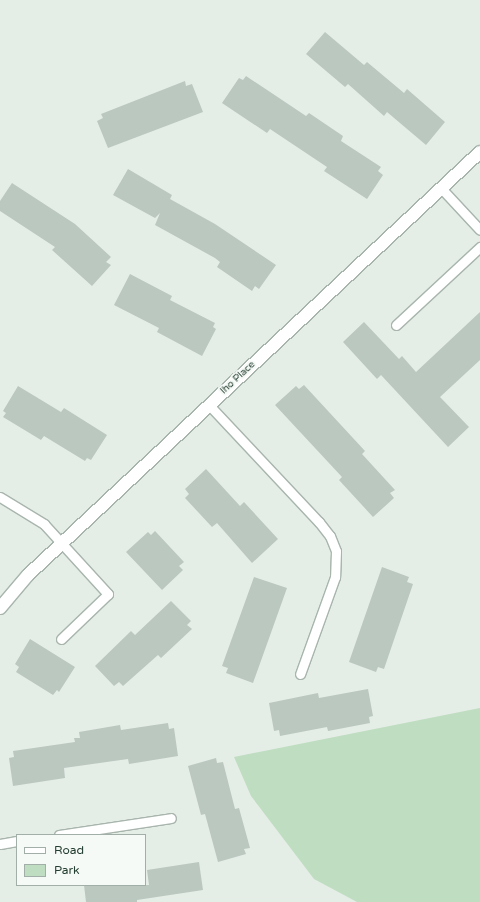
<!DOCTYPE html>
<style>
body{margin:0}
#map{position:relative;width:480px;height:902px;overflow:hidden;background:#e5ede7;font-family:"Varela Round",sans-serif}
div>[style]{position:absolute}
.green>*{inset:0;background:#bfddc0}
.building>*{inset:0;background:#bac8c0}
.roads{filter:drop-shadow(1px 0 #a8b5ad) drop-shadow(-1px 0 #a8b5ad) drop-shadow(0 1px #a8b5ad) drop-shadow(0 -1px #a8b5ad)}
.service>*{height:9px;margin:-4.5px;padding:0 4.5px;transform-origin:4.5px;border-radius:4.5px;background:#fff}
.minor>*{height:12px;margin:-6px;padding:0 6px;transform-origin:6px;border-radius:6px;background:#fff}
span{translate:-50% -50%;white-space:nowrap;text-align:center;line-height:1.15;-webkit-text-stroke:4px #f5faf6;paint-order:stroke}
.street-label{font-size:10px;color:#253e32}
.legend{position:absolute;left:16px;top:834px;width:130px;height:52px;box-sizing:border-box;background:#f5faf6;border:1px solid #a2afa8;margin:0;padding:5px 7px;list-style:none;font-size:12px;color:#253e32}
.legend li{display:flex;align-items:center;gap:8px;height:20px}
.legend b{width:20px;border:1px solid #a2afa8}
</style>
<div id="map">
<div class="green">
<div style="clip-path:polygon(480px 708px,480px 902px,357px 902px,314px 879px,251px 796px,234px 757px)"></div>
</div>
<div class="building">
<div style="clip-path:polygon(325px 32px,364px 65px,367px 62px,404px 93px,407px 89px,445px 122px,426px 145px,387px 112px,384px 116px,348px 84px,345px 87px,306px 54px)"></div>
<div style="clip-path:polygon(246px 76px,306px 116px,309px 113px,343px 136px,341px 141px,381px 167px,378px 171px,383px 175px,367px 199px,324px 171px,327px 167px,270px 129px,267px 133px,222px 103px,239px 78px,243px 80px)"></div>
<div style="clip-path:polygon(185px 81px,186px 86px,192px 84px,203px 112px,108px 148px,97px 121px,103px 118px,101px 114px)"></div>
<div style="clip-path:polygon(128px 169px,172px 195px,170px 199px,215px 224px,276px 265px,259px 289px,255px 286px,252px 291px,217px 267px,220px 262px,215px 258px,155px 225px,160px 213px,155px 218px,113px 195px)"></div>
<div style="clip-path:polygon(12px 183px,75px 224px,111px 257px,106px 262px,111px 265px,92px 286px,52px 250px,55px 247px,0 211px,0 201px)"></div>
<div style="clip-path:polygon(130px 274px,172px 296px,170px 300px,215px 323px,213px 327px,216px 329px,202px 356px,157px 332px,159px 328px,114px 305px)"></div>
<div style="clip-path:polygon(480px 312px,480px 360px,440px 397px,469px 427px,448px 447px,381px 375px,377px 379px,343px 342px,364px 322px,399px 359px,402px 356px,416px 372px)"></div>
<div style="clip-path:polygon(304px 385px,365px 451px,362px 454px,395px 490px,390px 493px,394px 498px,373px 517px,339px 480px,342px 477px,275px 405px,296px 386px,299px 389px)"></div>
<div style="clip-path:polygon(18px 386px,61px 412px,64px 408px,107px 435px,91px 460px,87px 458px,85px 461px,44px 436px,41px 440px,3px 417px,6px 413px,3px 411px)"></div>
<div style="clip-path:polygon(206px 469px,240px 506px,244px 502px,278px 539px,252px 563px,217px 523px,212px 527px,185px 498px,189px 494px,185px 489px)"></div>
<div style="clip-path:polygon(155px 531px,184px 562px,179px 566px,183px 570px,162px 590px,126px 552px,148px 532px,151px 535px)"></div>
<div style="clip-path:polygon(382px 567px,409px 577px,407px 582px,413px 584px,384px 669px,378px 667px,376px 672px,349px 662px)"></div>
<div style="clip-path:polygon(254px 577px,287px 588px,253px 683px,226px 673px,228px 668px,222px 666px)"></div>
<div style="clip-path:polygon(171px 601px,191px 621px,187px 625px,192px 629px,161px 658px,158px 655px,123px 686px,119px 682px,114px 686px,95px 666px,131px 631px,135px 635px)"></div>
<div style="clip-path:polygon(30px 639px,75px 667px,59px 692px,57px 690px,53px 695px,16px 672px,19px 667px,15px 664px)"></div>
<div style="clip-path:polygon(368px 689px,373px 716px,369px 717px,370px 723px,328px 731px,327px 727px,280px 736px,279px 730px,274px 731px,269px 703px,318px 693px,319px 698px)"></div>
<div style="clip-path:polygon(168px 723px,169px 729px,174px 728px,178px 756px,129px 764px,128px 759px,64px 768px,65px 778px,13px 786px,9px 758px,14px 757px,13px 751px,75px 742px,74px 738px,80px 738px,79px 732px,120px 725px,121px 730px)"></div>
<div style="clip-path:polygon(216px 758px,217px 763px,223px 762px,235px 809px,239px 808px,250px 848px,244px 849px,246px 854px,218px 862px,205px 814px,201px 815px,188px 766px)"></div>
<div style="clip-path:polygon(199px 862px,203px 890px,137px 900px,137px 902px,86px 902px,84px 885px,149px 885px,147px 870px)"></div>
</div>
<div class="roads">
<div class="service">
<div style="left:441px;top:188px;width:57px;rotate:47.1deg"></div>
<div style="left:396px;top:325px;width:115px;rotate:-42.9deg"></div>
<div style="left:209px;top:405px;width:161px;rotate:46.8deg"></div>
<div style="left:319px;top:522px;width:18px;rotate:52deg"></div>
<div style="left:330px;top:536px;width:16px;rotate:68deg"></div>
<div style="left:336px;top:551px;width:26px;rotate:92deg"></div>
<div style="left:335px;top:577px;width:103px;rotate:109.8deg"></div>
<div style="left:0;top:497px;width:52px;rotate:31.5deg"></div>
<div style="left:44px;top:524px;width:95px;rotate:47.6deg"></div>
<div style="left:108px;top:594px;width:65px;rotate:136.2deg"></div>
<div style="left:59px;top:835px;width:113px;rotate:-8.6deg"></div>
<div style="left:0;top:844px;width:17px;rotate:-10deg"></div>
</div>
<div class="minor">
<div style="left:0;top:608px;width:43px;rotate:-49.7deg"></div>
<div style="left:28px;top:575px;width:619px;rotate:-43.1deg"></div>
</div>
</div>
<div class="street-label">
<span style="left:238px;top:378px;rotate:-43deg">Iho Place</span>
</div>
<ul class="legend">
<li><b style="height:5px;background:#fff"></b>Road</li>
<li><b style="height:11px;background:#bfddc0"></b>Park</li>
</ul>
</div>
